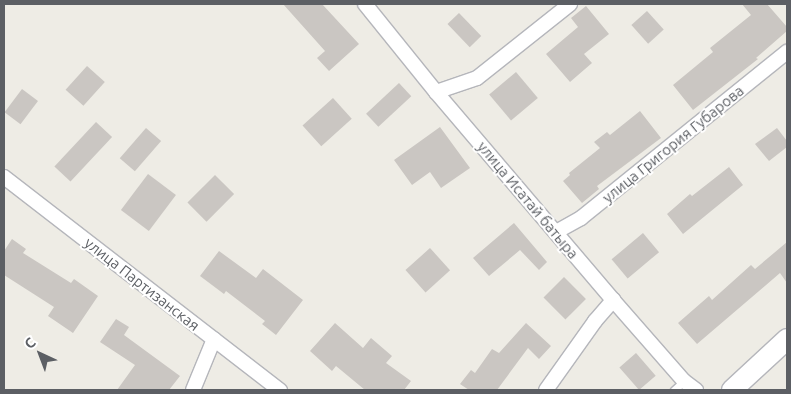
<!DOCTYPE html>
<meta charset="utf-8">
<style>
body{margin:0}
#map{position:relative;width:791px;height:394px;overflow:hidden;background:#eeece5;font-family:Ubuntu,sans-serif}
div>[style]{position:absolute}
.building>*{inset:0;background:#cac6c2;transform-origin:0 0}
.roads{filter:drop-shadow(1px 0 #b5b6bb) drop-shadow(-1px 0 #b5b6bb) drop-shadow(0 1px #b5b6bb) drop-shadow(0 -1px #b5b6bb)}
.lane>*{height:7px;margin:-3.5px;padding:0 3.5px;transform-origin:3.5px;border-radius:3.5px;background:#fff}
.street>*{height:14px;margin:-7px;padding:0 7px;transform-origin:7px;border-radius:7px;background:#fff}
.secondary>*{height:20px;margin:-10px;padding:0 10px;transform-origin:10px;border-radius:10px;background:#fff}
span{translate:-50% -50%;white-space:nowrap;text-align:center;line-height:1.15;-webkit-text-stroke:4px #fff;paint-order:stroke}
.street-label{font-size:15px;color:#5c5f64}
.frame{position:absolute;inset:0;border:5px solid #5c5f64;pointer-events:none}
.north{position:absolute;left:15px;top:329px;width:50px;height:50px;-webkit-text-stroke:4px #fff;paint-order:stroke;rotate:317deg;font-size:14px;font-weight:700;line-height:20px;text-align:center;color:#5c5f64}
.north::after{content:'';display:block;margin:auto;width:18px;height:22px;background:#5c5f64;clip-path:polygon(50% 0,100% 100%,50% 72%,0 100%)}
</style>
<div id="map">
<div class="building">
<div style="clip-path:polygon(283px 4px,322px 4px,359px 44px,329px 71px,317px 58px,325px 51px)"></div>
<div style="clip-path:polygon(742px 4px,767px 4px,787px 27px,787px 31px,756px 58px,758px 59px,693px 110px,673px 85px,713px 52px,710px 48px,751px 15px)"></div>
<div style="clip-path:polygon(586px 6px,609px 34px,584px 54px,592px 63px,570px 82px,546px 54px,578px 27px,571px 18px)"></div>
<div style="left:647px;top:11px;width:25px;height:21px;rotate:48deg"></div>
<div style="left:459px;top:13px;width:32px;height:16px;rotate:46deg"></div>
<div style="left:87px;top:66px;width:24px;height:32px;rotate:42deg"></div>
<div style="left:516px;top:72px;width:34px;height:35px;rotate:50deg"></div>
<div style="left:399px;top:83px;width:18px;height:45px;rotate:47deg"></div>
<div style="left:22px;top:89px;width:20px;height:29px;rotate:37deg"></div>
<div style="left:333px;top:98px;width:28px;height:41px;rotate:48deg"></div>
<div style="clip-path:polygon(640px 111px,661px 138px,597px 186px,599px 189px,582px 203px,563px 181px,570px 175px,569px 173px,600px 148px,594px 142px,607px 132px,610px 135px)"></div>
<div style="left:96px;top:122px;width:22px;height:61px;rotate:43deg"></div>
<div style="clip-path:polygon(440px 127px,470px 168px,441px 188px,430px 172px,412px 185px,394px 160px)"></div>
<div style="left:146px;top:128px;width:20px;height:40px;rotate:41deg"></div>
<div style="clip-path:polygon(777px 128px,787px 141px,787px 147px,769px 161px,755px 144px)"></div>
<div style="clip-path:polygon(729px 167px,743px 185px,683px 234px,667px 214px,690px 194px,692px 196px)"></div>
<div style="left:148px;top:174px;width:35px;height:45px;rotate:37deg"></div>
<div style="left:215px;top:175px;width:27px;height:39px;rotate:45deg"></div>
<div style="clip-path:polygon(514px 223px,547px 262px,539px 270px,520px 250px,489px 276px,473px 258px)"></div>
<div style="left:643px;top:233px;width:25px;height:41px;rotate:50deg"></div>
<div style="clip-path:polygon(12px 239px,26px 249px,23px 253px,71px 283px,74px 279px,98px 296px,73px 333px,48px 316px,54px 307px,4px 275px,4px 251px)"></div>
<div style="clip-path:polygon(787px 242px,787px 283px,780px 273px,697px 344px,678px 323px,709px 296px,712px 300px,751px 265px,755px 269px)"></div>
<div style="left:430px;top:248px;width:30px;height:33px;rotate:48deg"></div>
<div style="clip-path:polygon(219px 251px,256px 278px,263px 269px,303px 300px,276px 335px,262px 324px,265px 321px,226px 291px,224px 294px,200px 276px)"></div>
<div style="left:564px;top:277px;width:31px;height:29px;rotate:45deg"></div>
<div style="clip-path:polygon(116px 319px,129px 327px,124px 335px,180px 376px,169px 390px,117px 390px,135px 365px,100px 342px)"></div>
<div style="clip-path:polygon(335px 323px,363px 348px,371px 338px,392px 356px,386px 363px,411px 381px,404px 390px,365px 390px,336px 366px,332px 371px,310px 351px)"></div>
<div style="clip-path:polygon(526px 323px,551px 346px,539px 359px,528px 348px,497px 390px,469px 390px,460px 384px,471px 370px,475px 373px,492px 349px,499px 353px)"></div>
<div style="left:636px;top:353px;width:30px;height:22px;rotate:49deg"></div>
</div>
<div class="roads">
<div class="lane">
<div style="left:674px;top:390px;width:13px;rotate:-42deg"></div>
</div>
<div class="street">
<div style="left:365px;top:4px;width:113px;rotate:51.1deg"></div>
<div style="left:436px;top:92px;width:273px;rotate:49.6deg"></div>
<div style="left:613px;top:300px;width:108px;rotate:48.8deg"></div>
<div style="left:684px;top:381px;width:15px;rotate:37deg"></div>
<div style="left:436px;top:92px;width:43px;rotate:-18.9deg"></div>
<div style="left:477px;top:78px;width:119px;rotate:-38.5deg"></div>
<div style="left:4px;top:177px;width:349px;rotate:37.7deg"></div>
<div style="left:556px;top:232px;width:29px;rotate:-29deg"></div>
<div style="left:581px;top:218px;width:265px;rotate:-38.9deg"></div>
<div style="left:193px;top:390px;width:55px;rotate:-67.6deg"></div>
<div style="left:546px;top:390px;width:85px;rotate:-54.6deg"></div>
<div style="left:595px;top:321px;width:28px;rotate:-49deg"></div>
</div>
<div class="secondary">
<div style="left:732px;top:390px;width:75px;rotate:-42.8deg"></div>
</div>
</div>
<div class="street-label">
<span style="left:673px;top:144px;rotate:-39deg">улица Григория Губарова</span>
<span style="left:528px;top:200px;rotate:50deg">улица Исатай батыра</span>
<span style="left:142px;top:284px;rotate:38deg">улица Партизанская</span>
</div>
<div class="frame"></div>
<div class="north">С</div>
</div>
